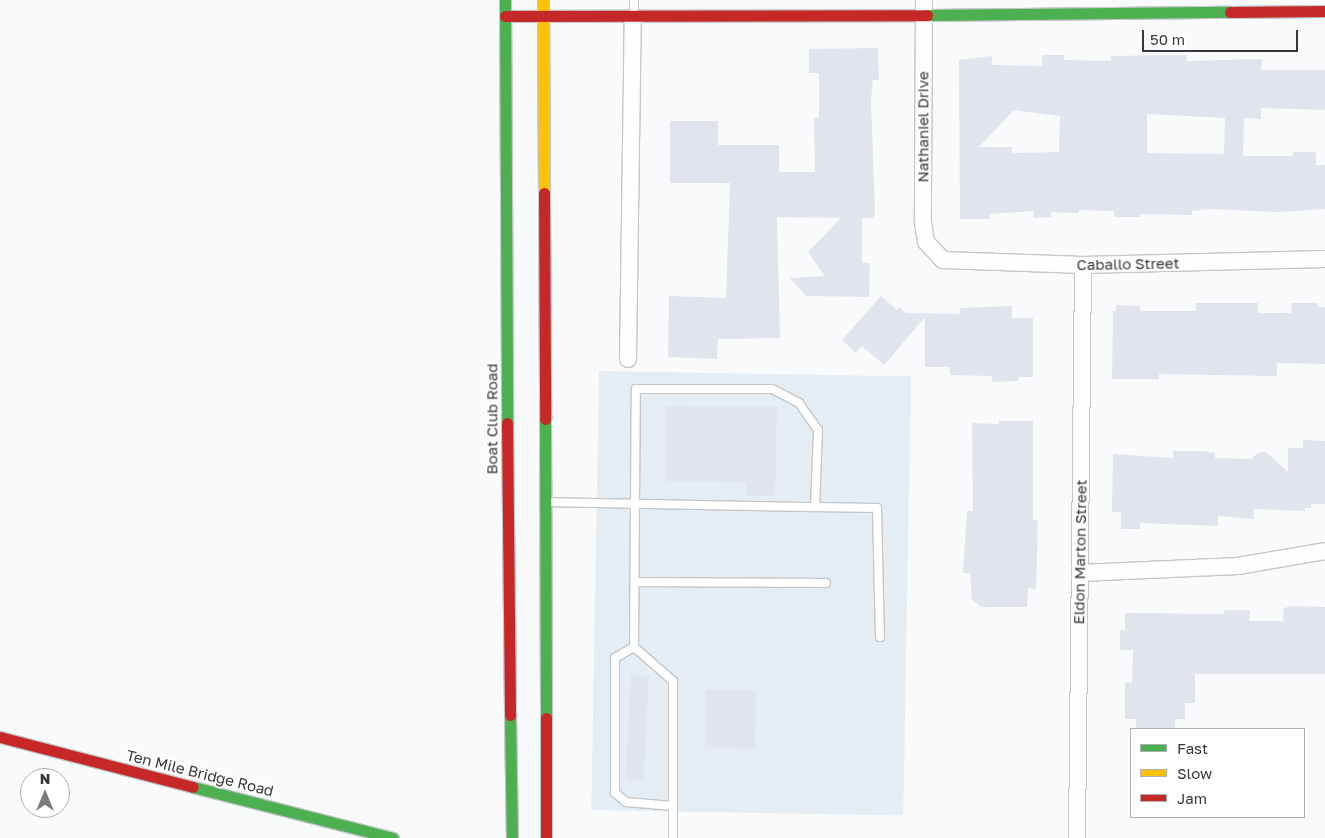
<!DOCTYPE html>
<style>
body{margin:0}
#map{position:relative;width:1325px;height:838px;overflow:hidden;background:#f8fafc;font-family:"Golos Text",sans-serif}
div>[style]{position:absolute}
.built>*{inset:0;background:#e4edf3;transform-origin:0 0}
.building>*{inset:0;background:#e1e4ec;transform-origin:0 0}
.roads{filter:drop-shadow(1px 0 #c4c6c8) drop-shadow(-1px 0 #c4c6c8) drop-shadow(0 1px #c4c6c8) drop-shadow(0 -1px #c4c6c8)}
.lane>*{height:8px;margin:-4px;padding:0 4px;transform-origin:4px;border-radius:4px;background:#fefeff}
.street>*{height:16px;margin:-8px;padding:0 8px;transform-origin:8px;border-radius:8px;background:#fefeff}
.fast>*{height:11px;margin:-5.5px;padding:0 5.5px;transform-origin:5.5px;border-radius:5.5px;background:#4caf50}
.slow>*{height:11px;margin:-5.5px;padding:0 5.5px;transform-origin:5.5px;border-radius:5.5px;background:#ffc107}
.jam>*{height:11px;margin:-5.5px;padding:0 5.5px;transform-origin:5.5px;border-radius:5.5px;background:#c62828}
span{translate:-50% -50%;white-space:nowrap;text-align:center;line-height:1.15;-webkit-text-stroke:4px #fff;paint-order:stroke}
.street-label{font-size:15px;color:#36393b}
.legend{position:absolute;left:1130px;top:728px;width:175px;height:90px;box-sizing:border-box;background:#fff;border:1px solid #afb0b1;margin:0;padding:6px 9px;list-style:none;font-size:15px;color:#36393b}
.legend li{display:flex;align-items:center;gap:10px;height:25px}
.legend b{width:25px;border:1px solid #afb0b1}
.north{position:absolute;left:20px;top:768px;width:50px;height:50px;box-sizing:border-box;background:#fff;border:1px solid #afb0b1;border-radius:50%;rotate:0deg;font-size:14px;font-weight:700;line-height:20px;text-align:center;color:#36393b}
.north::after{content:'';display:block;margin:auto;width:18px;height:22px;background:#7a7d7f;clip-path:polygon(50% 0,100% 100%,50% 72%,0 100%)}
.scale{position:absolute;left:1142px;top:30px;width:156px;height:22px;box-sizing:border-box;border:2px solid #36393b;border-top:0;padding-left:6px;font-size:15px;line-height:18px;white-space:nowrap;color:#36393b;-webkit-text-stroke:4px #fff;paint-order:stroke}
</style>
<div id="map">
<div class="built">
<div style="left:599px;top:371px;width:312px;height:439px;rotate:1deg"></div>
</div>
<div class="building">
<div style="clip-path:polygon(878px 48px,879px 80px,873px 80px,871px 100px,875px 213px,873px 218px,862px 218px,862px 263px,870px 263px,869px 297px,806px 296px,790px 278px,825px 276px,808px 252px,841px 218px,777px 217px,780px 338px,718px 339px,717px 359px,668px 357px,669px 296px,726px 298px,730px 183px,670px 183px,670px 121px,718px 121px,718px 145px,779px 145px,779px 172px,815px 172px,814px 118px,819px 118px,819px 73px,809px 73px,809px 49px)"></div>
<div style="clip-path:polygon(evenodd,1042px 55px,1064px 55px,1064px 60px,1111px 61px,1111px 56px,1187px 55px,1187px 61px,1262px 59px,1261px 70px,1325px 70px,1325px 110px,1261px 108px,1261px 119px,1244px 118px,1243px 156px,1293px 156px,1293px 152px,1316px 152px,1316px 165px,1325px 165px,1325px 209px,1279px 212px,1209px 209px,1192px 211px,1192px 215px,1140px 214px,1140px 217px,1114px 217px,1114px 211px,1079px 210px,1079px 213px,1051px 212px,1051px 217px,1033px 218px,1034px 211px,990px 214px,990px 219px,960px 219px,959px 60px,992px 56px,992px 65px,1042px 66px,1042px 55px,1014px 110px,1060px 116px,1059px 152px,1012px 153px,1012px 147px,979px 147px,1014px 110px,1042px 55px,1147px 114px,1225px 118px,1224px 154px,1147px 153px,1147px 114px)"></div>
<div style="clip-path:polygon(881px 296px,897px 310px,899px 307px,906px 313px,960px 314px,960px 308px,1012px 306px,1012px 318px,1033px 318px,1033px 377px,1018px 377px,1019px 381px,992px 382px,992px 376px,950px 375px,950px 367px,925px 367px,925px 317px,884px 365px,862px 346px,856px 353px,842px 340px)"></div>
<div style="clip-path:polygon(1196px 303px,1258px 303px,1258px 313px,1291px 313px,1292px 303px,1318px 303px,1318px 307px,1325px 307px,1325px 364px,1277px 363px,1277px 376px,1159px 374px,1159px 379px,1112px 379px,1113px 311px,1116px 311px,1116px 305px,1140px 306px,1140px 311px,1196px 311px)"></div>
<div style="clip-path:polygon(666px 406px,777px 407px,775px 496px,747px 496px,747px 482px,665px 481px)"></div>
<div style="clip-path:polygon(999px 421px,1033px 421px,1033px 520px,1038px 520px,1036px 589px,1028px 588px,1027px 607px,981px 607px,972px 600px,970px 573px,963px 573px,967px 511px,973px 511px,972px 423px,999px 424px)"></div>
<div style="clip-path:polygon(1303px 440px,1325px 441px,1325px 504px,1311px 504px,1311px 508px,1305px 508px,1305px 511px,1254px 509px,1254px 519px,1218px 516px,1218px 526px,1140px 523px,1140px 529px,1121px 529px,1121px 512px,1112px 512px,1113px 454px,1173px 458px,1173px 451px,1204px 451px,1215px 453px,1215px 458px,1251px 459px,1260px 452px,1266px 452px,1288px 472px,1288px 448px,1303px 448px)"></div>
<div style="clip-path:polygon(1292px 606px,1325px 607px,1325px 674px,1195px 674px,1195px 703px,1185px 703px,1185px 719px,1175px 719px,1175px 729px,1136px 729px,1136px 719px,1125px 719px,1125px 683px,1132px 683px,1133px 650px,1120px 650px,1120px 630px,1125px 630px,1125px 613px,1224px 614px,1224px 610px,1250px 610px,1249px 621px,1283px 621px,1284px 608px)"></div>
<div style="left:631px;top:675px;width:18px;height:105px;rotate:3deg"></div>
<div style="left:706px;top:690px;width:50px;height:58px;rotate:1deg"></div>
</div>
<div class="roads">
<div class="lane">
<div style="left:634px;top:15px;width:15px;rotate:-90deg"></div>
<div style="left:546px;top:502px;width:269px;rotate:1.1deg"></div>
<div style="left:635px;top:582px;width:191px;rotate:0.3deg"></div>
<div style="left:634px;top:647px;width:22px;rotate:150deg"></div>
<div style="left:615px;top:658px;width:135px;rotate:90deg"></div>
<div style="left:615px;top:793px;width:14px;rotate:39deg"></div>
<div style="left:626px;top:802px;width:47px;rotate:4.9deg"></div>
<div style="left:673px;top:838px;width:157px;rotate:-90deg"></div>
<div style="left:673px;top:681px;width:52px;rotate:-138.9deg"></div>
<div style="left:634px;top:647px;width:258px;rotate:-89.6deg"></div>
<div style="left:636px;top:389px;width:136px"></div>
<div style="left:772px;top:389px;width:30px;rotate:27deg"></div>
<div style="left:799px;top:403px;width:33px;rotate:55deg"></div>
<div style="left:818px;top:430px;width:77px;rotate:92.2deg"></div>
<div style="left:815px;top:507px;width:62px;rotate:0.9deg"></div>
<div style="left:877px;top:508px;width:129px;rotate:88.7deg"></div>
</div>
<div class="street">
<div style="left:924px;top:0;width:223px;rotate:90.3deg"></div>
<div style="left:923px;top:223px;width:19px;rotate:81deg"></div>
<div style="left:926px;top:242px;width:25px;rotate:47deg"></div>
<div style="left:943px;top:260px;width:140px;rotate:2deg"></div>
<div style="left:1083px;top:265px;width:242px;rotate:-1.4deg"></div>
<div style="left:628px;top:359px;width:341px;rotate:-89.2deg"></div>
<div style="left:1080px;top:573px;width:158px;rotate:-2.5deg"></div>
<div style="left:1238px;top:566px;width:88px;rotate:-9.8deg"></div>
<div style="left:1077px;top:838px;width:573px;rotate:-89.4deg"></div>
</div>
<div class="fast">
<div style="left:505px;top:0;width:423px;rotate:89.7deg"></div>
<div style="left:927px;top:15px;width:303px;rotate:-0.6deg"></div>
<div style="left:545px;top:419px;width:299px;rotate:89.8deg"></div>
<div style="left:510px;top:715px;width:123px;rotate:89.1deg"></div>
<div style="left:193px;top:787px;width:206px;rotate:14.3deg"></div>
</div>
<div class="slow">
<div style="left:543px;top:0;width:193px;rotate:89.7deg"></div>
</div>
<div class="jam">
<div style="left:1230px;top:12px;width:95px;rotate:-0.6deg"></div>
<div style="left:505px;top:16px;width:422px;rotate:-0.1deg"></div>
<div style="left:544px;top:193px;width:226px;rotate:89.7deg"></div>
<div style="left:507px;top:423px;width:292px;rotate:89.4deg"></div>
<div style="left:546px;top:718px;width:120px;rotate:90deg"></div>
<div style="left:0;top:737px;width:199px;rotate:14.5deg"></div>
</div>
</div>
<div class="street-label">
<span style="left:923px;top:127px;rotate:-90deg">Nathaniel Drive</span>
<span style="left:1128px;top:264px;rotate:-1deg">Caballo Street</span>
<span style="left:492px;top:419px;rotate:-90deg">Boat Club Road</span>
<span style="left:1080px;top:552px;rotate:-89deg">Eldon Marton Street</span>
<span style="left:200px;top:773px;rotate:14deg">Ten Mile Bridge Road</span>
</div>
<ul class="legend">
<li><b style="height:6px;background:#4caf50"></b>Fast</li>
<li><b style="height:6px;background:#ffc107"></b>Slow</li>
<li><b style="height:6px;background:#c62828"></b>Jam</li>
</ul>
<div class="north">N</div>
<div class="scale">50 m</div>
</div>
